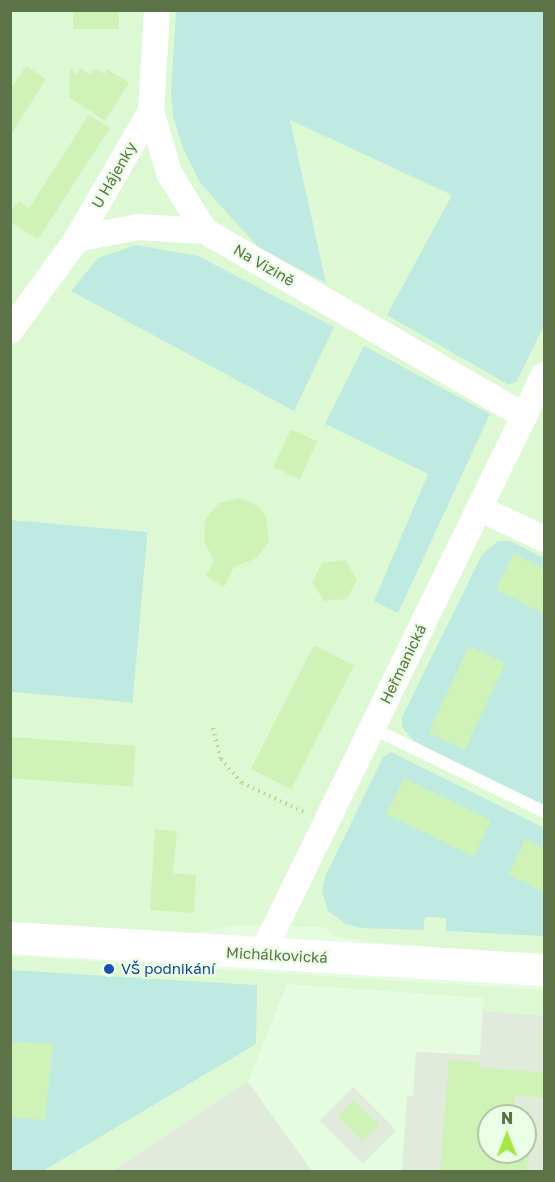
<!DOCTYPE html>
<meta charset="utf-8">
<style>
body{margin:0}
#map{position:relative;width:555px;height:1182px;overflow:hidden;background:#e5fce0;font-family:"Golos Text",sans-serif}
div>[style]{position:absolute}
.residential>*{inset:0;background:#ddf9d4}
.industrial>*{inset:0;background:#e1ebdc;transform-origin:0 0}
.green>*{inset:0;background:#bfeae1;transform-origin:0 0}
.building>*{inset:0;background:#cff2b7;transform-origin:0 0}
.path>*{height:4px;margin-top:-2px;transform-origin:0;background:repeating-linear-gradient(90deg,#b4d79b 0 1.5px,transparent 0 6px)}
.service>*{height:12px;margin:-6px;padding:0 6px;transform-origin:6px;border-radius:6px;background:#fff}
.minor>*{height:26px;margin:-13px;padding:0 13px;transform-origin:13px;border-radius:13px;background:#fff}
.tertiary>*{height:32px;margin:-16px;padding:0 16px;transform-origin:16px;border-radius:16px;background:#fff}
.dots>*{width:16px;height:16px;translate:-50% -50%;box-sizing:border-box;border:3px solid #ebffe6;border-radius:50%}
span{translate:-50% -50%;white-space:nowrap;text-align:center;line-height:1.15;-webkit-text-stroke:4.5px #ebffe6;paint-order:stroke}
.street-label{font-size:15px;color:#5b7347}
.transit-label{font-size:15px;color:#164399}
.left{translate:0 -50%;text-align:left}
.frame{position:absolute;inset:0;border:12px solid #5b7347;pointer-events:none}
.north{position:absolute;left:477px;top:1104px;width:60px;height:60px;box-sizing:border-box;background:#ebffe6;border:2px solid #b1c7a6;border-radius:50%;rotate:0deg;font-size:16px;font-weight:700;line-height:24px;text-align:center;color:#5b7347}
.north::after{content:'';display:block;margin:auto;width:21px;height:27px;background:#a3e942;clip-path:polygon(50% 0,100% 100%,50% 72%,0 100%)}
</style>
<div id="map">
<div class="residential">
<div style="clip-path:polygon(10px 11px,176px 11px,171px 90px,289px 119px,453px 195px,387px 315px,517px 381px,544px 325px,544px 955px,368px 942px,335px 936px,324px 927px,235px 925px,191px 934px,11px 924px)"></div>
<div style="clip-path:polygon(10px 956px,544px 990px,544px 1016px,483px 1011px,484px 998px,287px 984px,248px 1082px,112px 1171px,11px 1171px)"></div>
</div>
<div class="industrial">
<div style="clip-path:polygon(evenodd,483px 1011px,544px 1016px,544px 1171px,402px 1172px,407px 1096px,413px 1096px,416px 1052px,480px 1055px,483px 1011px,489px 1116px,525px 1116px,525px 1152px,489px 1152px,489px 1116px)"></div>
<div style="clip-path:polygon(248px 1082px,312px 1171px,112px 1171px)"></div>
<div style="left:353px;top:1087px;width:61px;height:47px;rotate:45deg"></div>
</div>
<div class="green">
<div style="clip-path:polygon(176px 11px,544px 11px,544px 325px,517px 381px,509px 385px,387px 315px,452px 195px,290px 120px,326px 283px,258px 247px,200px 183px,183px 148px,173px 117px,171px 90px)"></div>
<div style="clip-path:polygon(136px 245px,198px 256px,334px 327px,294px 411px,71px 291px,98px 258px)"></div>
<div style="clip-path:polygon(364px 346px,490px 414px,398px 613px,374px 601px,428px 474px,325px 424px)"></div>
<div style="left:10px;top:520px;width:138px;height:171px;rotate:5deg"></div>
<div style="clip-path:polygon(498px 541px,510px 541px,544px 558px,544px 805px,414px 741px,402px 727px,402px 717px,482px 555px)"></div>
<div style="clip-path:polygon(391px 752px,544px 828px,544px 936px,446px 931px,446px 918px,425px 917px,423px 930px,361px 928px,346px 924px,328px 911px,322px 891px,326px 875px,383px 757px)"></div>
<div style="clip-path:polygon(10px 970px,257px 985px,256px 1044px,43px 1171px,11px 1171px)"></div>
</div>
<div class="building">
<div style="left:73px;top:10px;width:46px;height:19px"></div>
<div style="clip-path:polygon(26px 66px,46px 79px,10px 136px,10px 90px)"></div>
<div style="clip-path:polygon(80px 68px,91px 75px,94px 69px,105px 74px,107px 69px,129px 83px,105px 121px,69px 97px,70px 69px,77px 74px)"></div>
<div style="clip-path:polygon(89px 115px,110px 128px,38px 239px,10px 222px,10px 213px,19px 201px,29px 208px)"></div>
<div style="left:291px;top:429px;width:29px;height:42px;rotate:25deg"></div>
<div style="clip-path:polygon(241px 498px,259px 507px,266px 516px,269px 541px,257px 558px,234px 567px,224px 587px,206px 576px,214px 561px,204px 541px,205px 520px,219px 503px)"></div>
<div style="clip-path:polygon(514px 553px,544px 569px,544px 614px,496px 589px)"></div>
<div style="clip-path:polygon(345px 560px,357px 579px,347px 599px,324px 601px,312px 582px,322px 563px)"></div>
<div style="left:314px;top:645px;width:45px;height:139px;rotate:27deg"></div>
<div style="left:469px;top:646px;width:40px;height:96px;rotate:25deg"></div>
<div style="left:10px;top:737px;width:126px;height:41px;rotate:4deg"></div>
<div style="left:404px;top:778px;width:97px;height:40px;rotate:26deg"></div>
<div style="clip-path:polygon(155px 829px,177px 831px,173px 873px,196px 875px,194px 913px,150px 910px)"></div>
<div style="clip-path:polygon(525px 839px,544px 848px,544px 892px,509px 875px)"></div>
<div style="clip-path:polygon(10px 1042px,53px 1044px,45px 1120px,10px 1117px)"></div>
<div style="clip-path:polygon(449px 1060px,481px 1062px,480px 1068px,544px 1072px,544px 1098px,515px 1095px,513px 1116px,489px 1116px,489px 1152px,529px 1149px,527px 1172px,440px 1172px)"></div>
<div style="left:354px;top:1100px;width:35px;height:23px;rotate:45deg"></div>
</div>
<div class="path">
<div style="left:213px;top:728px;width:32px;rotate:76deg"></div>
<div style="left:221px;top:759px;width:32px;rotate:49deg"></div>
<div style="left:242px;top:783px;width:71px;rotate:25.1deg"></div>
</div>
<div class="service">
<div style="left:372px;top:728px;width:191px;rotate:26deg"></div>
</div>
<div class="minor">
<div style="left:157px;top:10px;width:101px;rotate:93.4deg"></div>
<div style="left:151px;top:111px;width:65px;rotate:73.8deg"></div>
<div style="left:169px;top:173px;width:68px;rotate:58.2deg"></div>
<div style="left:205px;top:231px;width:369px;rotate:30.1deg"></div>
<div style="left:77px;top:239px;width:148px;rotate:-60deg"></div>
<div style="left:10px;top:331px;width:114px;rotate:-53.9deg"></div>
<div style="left:77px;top:239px;width:62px;rotate:-11.1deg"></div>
<div style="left:138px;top:227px;width:67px;rotate:3.4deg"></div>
<div style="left:479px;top:508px;width:72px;rotate:25.5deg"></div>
<div style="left:262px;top:954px;width:644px;rotate:-64.03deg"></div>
</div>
<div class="tertiary">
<div style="left:10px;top:938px;width:535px;rotate:3.43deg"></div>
</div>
<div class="dots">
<div style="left:109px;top:969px;background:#1a4fb4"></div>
</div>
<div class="street-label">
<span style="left:114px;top:175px;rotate:-60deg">U Hájenky</span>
<span style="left:264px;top:265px;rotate:30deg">Na Vizině</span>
<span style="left:403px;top:664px;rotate:-64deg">Heřmanická</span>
<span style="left:277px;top:955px;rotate:3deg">Michálkovická</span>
</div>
<div class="transit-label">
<span class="left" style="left:121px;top:969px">VŠ podnikání</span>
</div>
<div class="frame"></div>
<div class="north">N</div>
</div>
